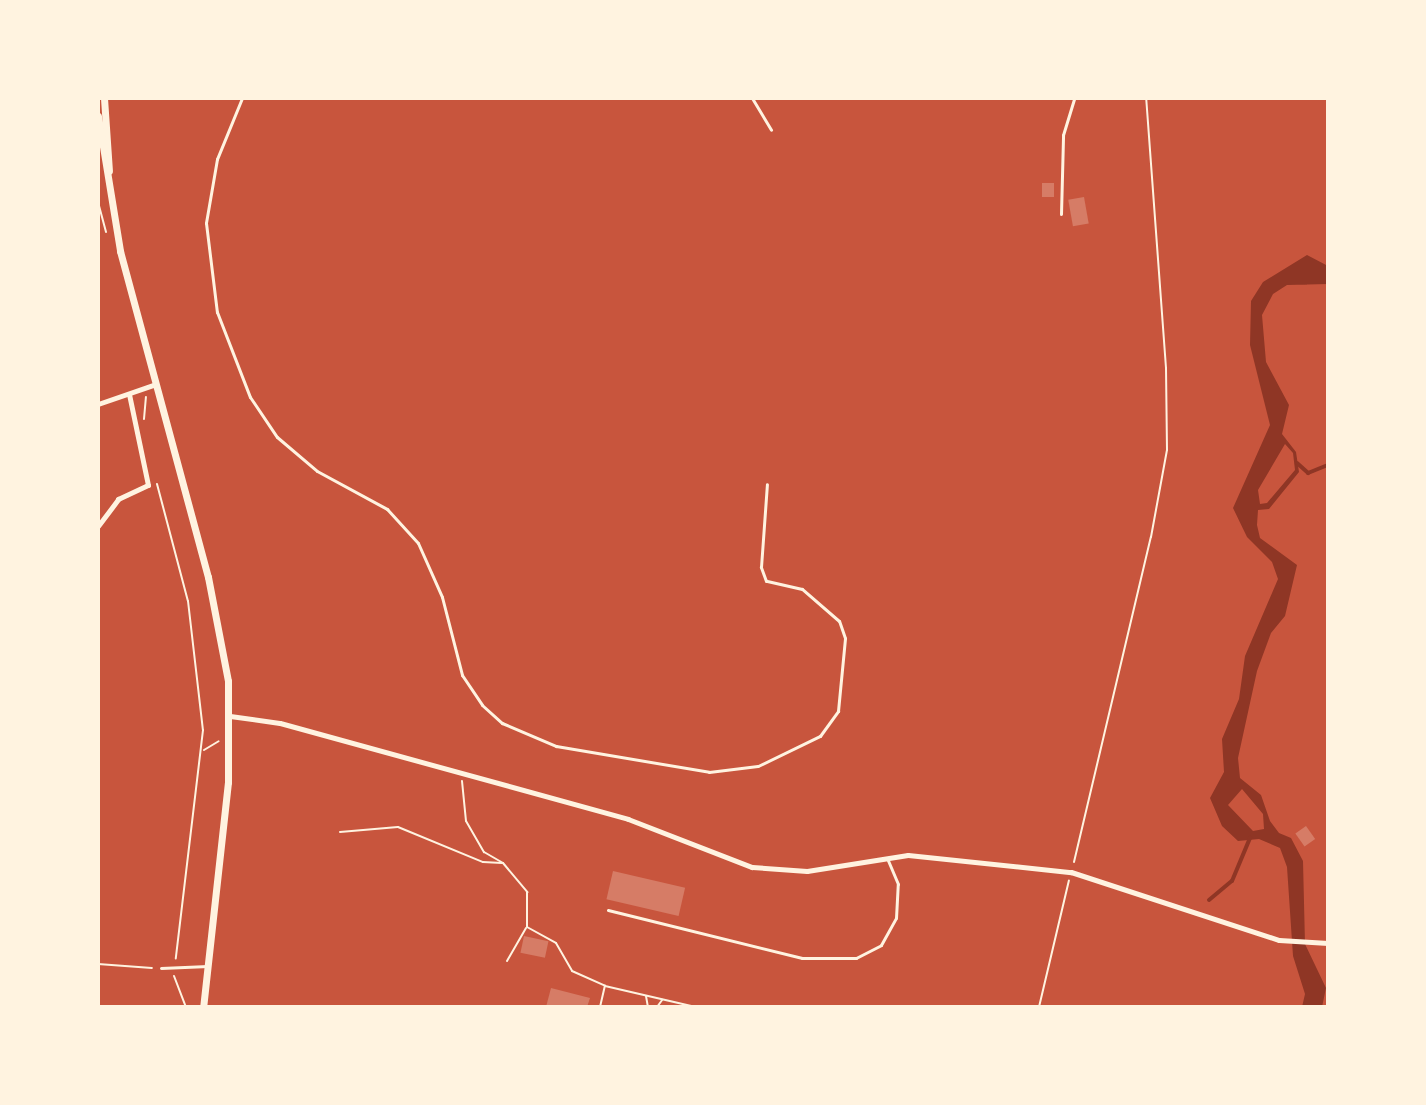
<!DOCTYPE html>
<style>
body{margin:0}
#map{position:relative;width:1426px;height:1105px;overflow:hidden;background:#c8553d;font-family:Quicksand,sans-serif}
div>[style]{position:absolute}
.water>*{inset:0;background:#8f3625}
.stream>*{height:4px;margin:-2px;padding:0 2px;transform-origin:2px;border-radius:2px;background:#8f3625}
.building>*{inset:0;background:#d67c66;transform-origin:0 0}
.path>*{height:2px;margin:-1px;padding:0 1px;transform-origin:1px;border-radius:1px;background:#fff3e0}
.service>*{height:3px;margin:-1.5px;padding:0 1.5px;transform-origin:1.5px;border-radius:1.5px;background:#fff3e0}
.minor>*{height:5px;margin:-2.5px;padding:0 2.5px;transform-origin:2.5px;border-radius:2.5px;background:#fff3e0}
.secondary>*{height:7px;margin:-3.5px;padding:0 3.5px;transform-origin:3.5px;border-radius:3.5px;background:#fff3e0}
span{translate:-50% -50%;white-space:nowrap;text-align:center;line-height:1.15;-webkit-text-stroke:8px #fff3e0;paint-order:stroke}
.frame{position:absolute;inset:0;border:100px solid #fff3e0;pointer-events:none}
</style>
<div id="map">
<div class="water">
<div style="clip-path:polygon(evenodd,1307px 255px,1328px 266px,1328px 284px,1287px 285px,1273px 294px,1262px 315px,1266px 362px,1289px 405px,1282px 434px,1296px 452px,1299px 472px,1269px 509px,1258px 510px,1257px 525px,1260px 538px,1297px 565px,1285px 616px,1271px 633px,1257px 671px,1238px 758px,1240px 778px,1261px 795px,1270px 821px,1279px 833px,1291px 838px,1303px 861px,1305px 944px,1326px 988px,1322px 1007px,1302px 1007px,1305px 994px,1293px 956px,1287px 867px,1280px 848px,1259px 839px,1238px 841px,1222px 826px,1210px 798px,1224px 772px,1222px 739px,1239px 699px,1245px 656px,1278px 579px,1272px 562px,1247px 537px,1233px 508px,1270px 425px,1250px 345px,1251px 301px,1263px 282px,1307px 255px,1285px 444px,1293px 453px,1295px 470px,1267px 503px,1260px 504px,1258px 490px,1285px 444px,1307px 255px,1242px 789px,1263px 814px,1264px 829px,1253px 831px,1228px 805px,1242px 789px)"></div>
</div>
<div class="stream">
<div style="left:1297px;top:463px;width:15px;rotate:42deg"></div>
<div style="left:1308px;top:473px;width:22px;rotate:-22deg"></div>
<div style="left:1209px;top:900px;width:30px;rotate:-40deg"></div>
<div style="left:1232px;top:881px;width:47px;rotate:-67.3deg"></div>
</div>
<div class="building">
<div style="left:1042px;top:183px;width:12px;height:14px"></div>
<div style="left:1084px;top:197px;width:27px;height:16px;rotate:80deg"></div>
<div style="left:1306px;top:826px;width:16px;height:13px;rotate:55deg"></div>
<div style="left:613px;top:871px;width:74px;height:29px;rotate:13deg"></div>
<div style="left:524px;top:936px;width:25px;height:17px;rotate:12deg"></div>
<div style="clip-path:polygon(551px 988px,590px 998px,587px 1007px,546px 1007px)"></div>
</div>
<div class="path">
<div style="left:98px;top:202px;width:31px;rotate:75deg"></div>
<div style="left:144px;top:419px;width:22px;rotate:-85deg"></div>
<div style="left:157px;top:484px;width:121px;rotate:75.2deg"></div>
<div style="left:188px;top:601px;width:130px;rotate:83.4deg"></div>
<div style="left:203px;top:730px;width:230px;rotate:96.8deg"></div>
<div style="left:204px;top:750px;width:17px;rotate:-31deg"></div>
<div style="left:462px;top:781px;width:40px;rotate:84.3deg"></div>
<div style="left:466px;top:821px;width:36px;rotate:60deg"></div>
<div style="left:484px;top:852px;width:22px;rotate:30deg"></div>
<div style="left:503px;top:863px;width:38px;rotate:50deg"></div>
<div style="left:527px;top:892px;width:35px;rotate:90deg"></div>
<div style="left:527px;top:927px;width:33px;rotate:29deg"></div>
<div style="left:556px;top:943px;width:32px;rotate:60deg"></div>
<div style="left:572px;top:971px;width:36px;rotate:24deg"></div>
<div style="left:605px;top:986px;width:93px;rotate:13deg"></div>
<div style="left:340px;top:832px;width:58px;rotate:-4.9deg"></div>
<div style="left:398px;top:827px;width:92px;rotate:22.4deg"></div>
<div style="left:483px;top:862px;width:19px;rotate:3deg"></div>
<div style="left:1074px;top:862px;width:334px;rotate:-76.7deg"></div>
<div style="left:1151px;top:537px;width:88px;rotate:-79.6deg"></div>
<div style="left:1167px;top:450px;width:82px;rotate:-90.7deg"></div>
<div style="left:1166px;top:368px;width:271px;rotate:-94.2deg"></div>
<div style="left:507px;top:961px;width:38px;rotate:-60deg"></div>
<div style="left:98px;top:964px;width:54px;rotate:4.2deg"></div>
<div style="left:174px;top:976px;width:33px;rotate:69deg"></div>
<div style="left:646px;top:996px;width:11px;rotate:80deg"></div>
<div style="left:600px;top:1007px;width:22px;rotate:-77deg"></div>
<div style="left:657px;top:1007px;width:9px;rotate:-54deg"></div>
<div style="left:1039px;top:1007px;width:130px;rotate:-76.7deg"></div>
</div>
<div class="service">
<div style="left:242px;top:98px;width:66px;rotate:112.3deg"></div>
<div style="left:217px;top:159px;width:65px;rotate:99.8deg"></div>
<div style="left:206px;top:223px;width:90px;rotate:83deg"></div>
<div style="left:217px;top:312px;width:91px;rotate:68.8deg"></div>
<div style="left:250px;top:397px;width:48px;rotate:56deg"></div>
<div style="left:277px;top:437px;width:52px;rotate:40.4deg"></div>
<div style="left:317px;top:471px;width:80px;rotate:28.5deg"></div>
<div style="left:387px;top:509px;width:46px;rotate:47.6deg"></div>
<div style="left:418px;top:543px;width:59px;rotate:66deg"></div>
<div style="left:442px;top:597px;width:81px;rotate:75.6deg"></div>
<div style="left:462px;top:675px;width:36px;rotate:56deg"></div>
<div style="left:482px;top:705px;width:27px;rotate:42deg"></div>
<div style="left:502px;top:723px;width:59px;rotate:23.1deg"></div>
<div style="left:556px;top:746px;width:155px;rotate:9.6deg"></div>
<div style="left:709px;top:772px;width:49px;rotate:-7deg"></div>
<div style="left:758px;top:766px;width:69px;rotate:-25.8deg"></div>
<div style="left:820px;top:736px;width:31px;rotate:-54deg"></div>
<div style="left:838px;top:711px;width:73px;rotate:-84.5deg"></div>
<div style="left:845px;top:638px;width:18px;rotate:-109deg"></div>
<div style="left:839px;top:621px;width:49px;rotate:-139.1deg"></div>
<div style="left:802px;top:589px;width:37px;rotate:-167deg"></div>
<div style="left:766px;top:581px;width:15px;rotate:-110deg"></div>
<div style="left:761px;top:567px;width:83px;rotate:-85.9deg"></div>
<div style="left:752px;top:98px;width:37px;rotate:59deg"></div>
<div style="left:1061px;top:214px;width:79px;rotate:-88.5deg"></div>
<div style="left:1063px;top:135px;width:39px;rotate:-73deg"></div>
<div style="left:608px;top:910px;width:200px;rotate:13.9deg"></div>
<div style="left:802px;top:958px;width:54px"></div>
<div style="left:856px;top:958px;width:28px;rotate:-27deg"></div>
<div style="left:881px;top:945px;width:31px;rotate:-61deg"></div>
<div style="left:896px;top:918px;width:34px;rotate:-87deg"></div>
<div style="left:898px;top:884px;width:28px;rotate:-113deg"></div>
<div style="left:161px;top:968px;width:47px;rotate:-2.4deg"></div>
</div>
<div class="minor">
<div style="left:98px;top:404px;width:61px;rotate:-19deg"></div>
<div style="left:98px;top:526px;width:34px;rotate:-53deg"></div>
<div style="left:118px;top:499px;width:33px;rotate:-25deg"></div>
<div style="left:148px;top:485px;width:93px;rotate:-101.8deg"></div>
<div style="left:230px;top:716px;width:50px;rotate:8deg"></div>
<div style="left:280px;top:723px;width:361px;rotate:15.4deg"></div>
<div style="left:628px;top:819px;width:133px;rotate:21.2deg"></div>
<div style="left:752px;top:867px;width:55px;rotate:4.2deg"></div>
<div style="left:807px;top:871px;width:102px;rotate:-9deg"></div>
<div style="left:908px;top:855px;width:164px;rotate:6deg"></div>
<div style="left:1071px;top:872px;width:219px;rotate:18.1deg"></div>
<div style="left:1279px;top:940px;width:49px;rotate:3.5deg"></div>
</div>
<div class="secondary">
<div style="left:104px;top:98px;width:73px;rotate:86.1deg"></div>
<div style="left:98px;top:116px;width:137px;rotate:80.7deg"></div>
<div style="left:120px;top:251px;width:338px;rotate:74.9deg"></div>
<div style="left:208px;top:577px;width:106px;rotate:79.1deg"></div>
<div style="left:228px;top:681px;width:101px;rotate:90deg"></div>
<div style="left:228px;top:782px;width:226px;rotate:96.3deg"></div>
</div>
<div class="frame"></div>
</div>
